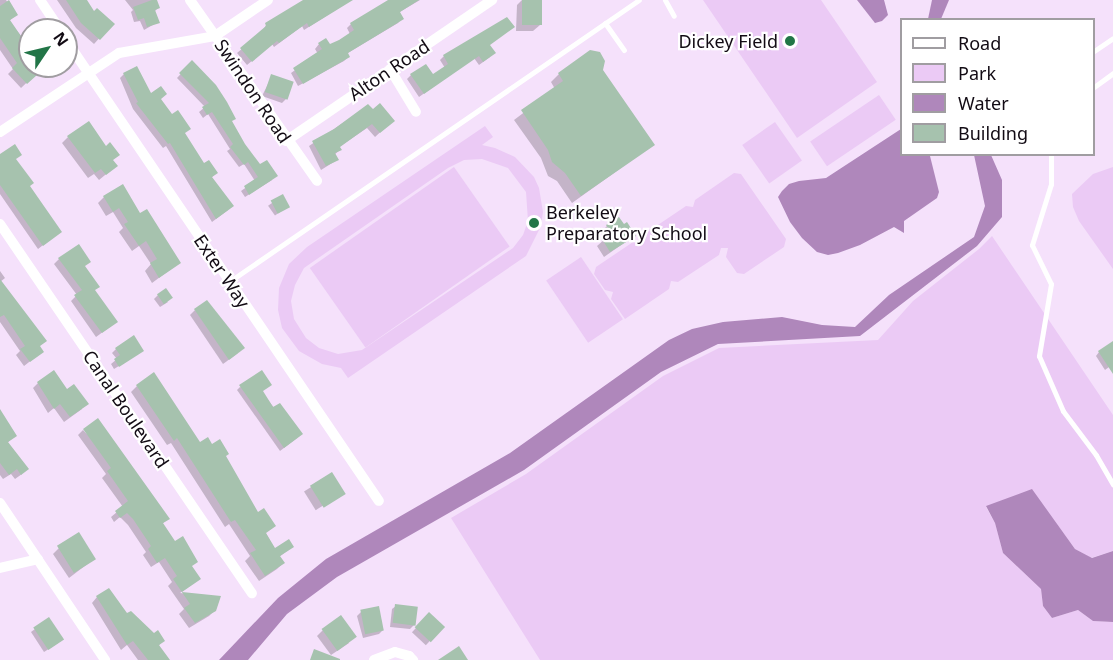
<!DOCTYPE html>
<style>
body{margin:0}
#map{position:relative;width:1113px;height:660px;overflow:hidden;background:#f5e1fb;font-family:"Noto Sans",sans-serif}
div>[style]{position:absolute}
.green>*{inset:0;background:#ebcaf5;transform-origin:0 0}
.water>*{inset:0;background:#af87bb}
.shadow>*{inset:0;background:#0003;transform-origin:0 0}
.building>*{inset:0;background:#a6c2ae;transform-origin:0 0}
.lane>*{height:5px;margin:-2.5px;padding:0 2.5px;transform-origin:2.5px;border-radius:2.5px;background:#fff}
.street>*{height:10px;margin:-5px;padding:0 5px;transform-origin:5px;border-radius:5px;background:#fff}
.dots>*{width:16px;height:16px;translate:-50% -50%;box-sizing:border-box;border:3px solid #fff;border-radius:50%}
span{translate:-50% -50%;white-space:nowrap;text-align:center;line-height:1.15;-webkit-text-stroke:4.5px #fff;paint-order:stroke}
.poi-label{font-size:18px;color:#120b14}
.right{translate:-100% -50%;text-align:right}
.left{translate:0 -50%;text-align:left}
.street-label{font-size:18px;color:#120b14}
.legend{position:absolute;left:900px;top:18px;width:195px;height:138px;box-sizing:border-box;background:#fff;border:2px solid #a09da1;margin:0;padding:8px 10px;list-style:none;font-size:18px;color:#120b14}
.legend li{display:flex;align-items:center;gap:12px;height:30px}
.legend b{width:30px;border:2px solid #a09da1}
.north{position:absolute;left:18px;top:18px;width:60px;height:60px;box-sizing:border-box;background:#fff;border:2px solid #a09da1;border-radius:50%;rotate:55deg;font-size:16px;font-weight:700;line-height:24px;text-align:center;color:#120b14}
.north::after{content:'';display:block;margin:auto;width:21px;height:27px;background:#227547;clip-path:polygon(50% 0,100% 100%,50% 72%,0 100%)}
</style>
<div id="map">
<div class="green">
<div style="clip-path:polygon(703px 0,821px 0,877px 82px,797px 138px)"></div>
<div style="left:879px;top:95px;width:30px;height:83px;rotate:56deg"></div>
<div style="left:775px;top:122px;width:47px;height:40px;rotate:55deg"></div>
<div style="clip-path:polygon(evenodd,485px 126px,493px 137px,482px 145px,495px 148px,515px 157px,534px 177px,539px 188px,543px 212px,541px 226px,526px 256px,348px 378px,341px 368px,322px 364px,299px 351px,282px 328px,278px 310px,279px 288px,289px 264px,307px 247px,485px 126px,482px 159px,508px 168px,526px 192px,528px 221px,523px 235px,513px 248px,362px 350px,338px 354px,319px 348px,306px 338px,294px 319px,291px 301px,295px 285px,304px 268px,448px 168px,464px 160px,482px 159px)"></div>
<div style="left:454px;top:167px;width:97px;height:176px;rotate:55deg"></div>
<div style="clip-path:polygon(1113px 167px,1113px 269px,1079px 221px,1073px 207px,1072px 194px,1093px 174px)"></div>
<div style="clip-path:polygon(734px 173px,741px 174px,786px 239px,784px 247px,744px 274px,737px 273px,726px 257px,728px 248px,721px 248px,719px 255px,678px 282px,671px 281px,669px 289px,625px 319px,611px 299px,613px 292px,605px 290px,594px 274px,596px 267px,636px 240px,643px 241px,646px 233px,686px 206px,693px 207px,695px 200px)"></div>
<div style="clip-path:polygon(992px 236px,1113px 415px,1113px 551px,1091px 558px,1075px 549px,1032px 490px,986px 507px,995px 523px,1003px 553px,1041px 589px,1043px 606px,1052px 618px,1078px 610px,1093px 621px,1113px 622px,1113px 660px,540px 660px,451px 518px,526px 474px,663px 376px,719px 348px,878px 340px,913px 301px,979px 249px)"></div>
<div style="left:581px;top:257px;width:75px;height:42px;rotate:56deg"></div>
</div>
<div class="water">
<div style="clip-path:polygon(857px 0,884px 0,888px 15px,882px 21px,875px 23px)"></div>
<div style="clip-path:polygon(932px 0,949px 0,941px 19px,928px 19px)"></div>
<div style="clip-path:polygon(901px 129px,902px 154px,930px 156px,939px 192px,937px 198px,904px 221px,904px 233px,894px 227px,860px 245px,838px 253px,828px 255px,817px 252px,802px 238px,790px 222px,778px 197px,782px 191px,789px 184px,799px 181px,826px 178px)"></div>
<div style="clip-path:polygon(974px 155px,991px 155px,1002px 180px,1002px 217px,977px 246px,860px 336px,718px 344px,661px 372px,524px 470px,337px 577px,287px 614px,248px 660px,219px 660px,278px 598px,326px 559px,510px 453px,669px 340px,692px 329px,723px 322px,782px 317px,822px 325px,855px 327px,889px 295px,974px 237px,985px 206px)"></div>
<div style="clip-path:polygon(1032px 489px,1075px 549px,1092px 558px,1113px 551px,1113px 622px,1093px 621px,1078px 610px,1052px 618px,1043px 606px,1041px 589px,1003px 553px,995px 523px,986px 506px)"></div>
</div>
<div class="shadow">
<div style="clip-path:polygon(0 0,6px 0,16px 15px,9px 21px,30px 47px,30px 66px,39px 66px,41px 69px,21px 88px,8px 74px,13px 69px,0 50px)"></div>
<div style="clip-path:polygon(57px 0,85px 0,94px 13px,112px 24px,94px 44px,76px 28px)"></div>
<div style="clip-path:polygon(125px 0,155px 0,158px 8px,154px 12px,158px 22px,144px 30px,140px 21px,134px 22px,131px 12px,133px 10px)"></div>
<div style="clip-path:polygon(305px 0,343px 0,345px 4px,304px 30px,302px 26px,274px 47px,272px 44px,247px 65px,237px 53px,263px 31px,266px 25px)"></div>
<div style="clip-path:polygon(394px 0,420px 0,398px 13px,402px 18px,398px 23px,346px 54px,348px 57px,344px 61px,298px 86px,291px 73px,318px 54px,315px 49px,319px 44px,330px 46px,350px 34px,347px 28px,351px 24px)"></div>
<div style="clip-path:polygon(522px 0,540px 0,540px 25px,533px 31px,516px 31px,517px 5px)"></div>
<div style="clip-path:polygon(507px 19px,489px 45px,490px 57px,479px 65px,474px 58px,419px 97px,407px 79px,411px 75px,432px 76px,445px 68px,440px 60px,444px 56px)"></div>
<div style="clip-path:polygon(192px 62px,244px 145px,272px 180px,245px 197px,241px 191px,255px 181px,244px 164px,239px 167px,227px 151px,230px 149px,208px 114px,203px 118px,199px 112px,205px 107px,177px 78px)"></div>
<div style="clip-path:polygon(602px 70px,653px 145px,572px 203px,557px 181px,548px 176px,541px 158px,514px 120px,555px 89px,551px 82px,559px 74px)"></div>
<div style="clip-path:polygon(124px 74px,159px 99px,204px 166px,216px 173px,211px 178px,228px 210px,212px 222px,166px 146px,163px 148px,133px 109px,120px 78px)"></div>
<div style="clip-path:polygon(272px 76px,286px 99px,282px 103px,262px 96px)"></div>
<div style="clip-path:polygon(368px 106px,388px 125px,375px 137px,367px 128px,339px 147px,340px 150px,334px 155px,337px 160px,321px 170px,309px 146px)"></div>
<div style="clip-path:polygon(68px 137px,112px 161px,116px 166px,99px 180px,94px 174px,88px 178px,62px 143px)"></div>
<div style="clip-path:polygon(0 156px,15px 160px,29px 186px,60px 232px,38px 249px,0 194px)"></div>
<div style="left:282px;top:196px;width:12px;height:17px;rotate:55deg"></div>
<div style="clip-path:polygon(104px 197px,140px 215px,179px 263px,152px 283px,145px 271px,151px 264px,139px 246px,132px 251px,119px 232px,123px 228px,113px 212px,106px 216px,98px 203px)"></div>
<div style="clip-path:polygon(607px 226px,634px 236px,604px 257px,597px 246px,605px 239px,601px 232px)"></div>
<div style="clip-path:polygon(59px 259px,84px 267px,111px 326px,96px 337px,71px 301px,77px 295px,54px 264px)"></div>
<div style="clip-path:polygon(0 271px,5px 278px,0 282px,42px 352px,24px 366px,16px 355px,20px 351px,0 322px)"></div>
<div style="clip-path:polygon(158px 295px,168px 302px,160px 307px,154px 299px)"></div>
<div style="clip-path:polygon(195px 310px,238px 353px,223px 364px,190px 315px)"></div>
<div style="clip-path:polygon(116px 349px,138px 354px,114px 369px,111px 364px,117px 359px,112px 353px)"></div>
<div style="clip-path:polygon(1113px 349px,1113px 364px,1105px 370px,1096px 356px,1099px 352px)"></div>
<div style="clip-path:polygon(38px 383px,67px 391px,82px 409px,64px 422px,54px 408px,48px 413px,33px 388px)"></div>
<div style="clip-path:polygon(137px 386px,200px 444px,212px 446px,224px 456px,275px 550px,292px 547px,279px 557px,283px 563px,277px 569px,259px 581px,245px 561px,250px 556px,229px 524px,225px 527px,171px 443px,167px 445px,131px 392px)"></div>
<div style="clip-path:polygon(240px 387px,262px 392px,297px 438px,280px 451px,237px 390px)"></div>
<div style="clip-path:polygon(0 419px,15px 436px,7px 443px,22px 474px,15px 479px,11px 474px,3px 479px,0 475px)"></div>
<div style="clip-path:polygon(83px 430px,168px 519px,162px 524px,199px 579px,180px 593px,219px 597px,215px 610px,209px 616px,189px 628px,179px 614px,184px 609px,168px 586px,172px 582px,159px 562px,151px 567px,143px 555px,146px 552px,128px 525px,120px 517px,114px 522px,111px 517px,123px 507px,102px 478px,106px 474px,78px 435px)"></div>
<div style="left:332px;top:474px;width:22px;height:33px;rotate:58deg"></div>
<div style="clip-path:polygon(59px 548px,94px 559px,69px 578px,53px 554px)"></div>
<div style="clip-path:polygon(97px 597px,163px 641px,158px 646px,168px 660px,138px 660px,127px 645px,121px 650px,92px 603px)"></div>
<div style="clip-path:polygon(396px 606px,414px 625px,410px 629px,390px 627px,392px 609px)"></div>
<div style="clip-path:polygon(361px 612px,383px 630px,379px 634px,363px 638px,357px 616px)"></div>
<div style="left:429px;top:614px;width:19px;height:25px;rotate:43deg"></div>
<div style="clip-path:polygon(35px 629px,58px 643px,44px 652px,31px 632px)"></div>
<div style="clip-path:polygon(323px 630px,349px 643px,331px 655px,317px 636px)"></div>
</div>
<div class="building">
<div style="clip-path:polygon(9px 0,18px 15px,10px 20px,23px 39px,30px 34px,30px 66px,47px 66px,27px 84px,12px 68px,17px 63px,0 38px,0 6px)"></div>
<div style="clip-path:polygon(66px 0,87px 0,94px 11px,97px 8px,115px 24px,100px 40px,81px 23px)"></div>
<div style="clip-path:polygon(152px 0,157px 0,160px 8px,155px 10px,160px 23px,147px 27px,144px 18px,138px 20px,133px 7px)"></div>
<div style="clip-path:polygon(303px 0,353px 0,309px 27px,307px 23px,279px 43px,277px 41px,252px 62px,240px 48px,266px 26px,265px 23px)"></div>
<div style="clip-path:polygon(388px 0,419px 0,400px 12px,404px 19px,348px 53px,350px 57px,303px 84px,293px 68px,322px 49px,318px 43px,326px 38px,330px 44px,339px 40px,354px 30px,350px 23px)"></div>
<div style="left:522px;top:0;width:20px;height:25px"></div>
<div style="clip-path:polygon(507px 17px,515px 27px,490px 45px,496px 53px,483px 62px,479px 56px,424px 94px,410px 74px,426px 64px,433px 74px,448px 64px,443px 55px)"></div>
<div style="clip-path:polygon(590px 50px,600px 52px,605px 61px,603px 70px,655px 145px,581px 196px,565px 173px,552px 162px,548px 150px,521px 110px,563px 81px,558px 73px)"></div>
<div style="clip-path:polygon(192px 60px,216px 85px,227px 102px,236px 119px,232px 121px,245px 144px,260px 164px,267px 160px,278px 176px,249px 195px,244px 186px,258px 177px,248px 162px,244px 165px,230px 147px,233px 144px,212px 112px,207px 115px,202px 107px,209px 103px,179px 73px)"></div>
<div style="clip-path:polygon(137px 66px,151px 93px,161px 86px,167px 94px,161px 99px,172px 114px,178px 110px,191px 129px,185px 133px,204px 163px,209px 160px,218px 173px,212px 177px,234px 206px,216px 219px,170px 143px,168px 144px,136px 103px,138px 102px,123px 73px)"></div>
<div style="left:271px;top:74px;width:24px;height:19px;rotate:19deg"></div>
<div style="clip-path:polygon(380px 103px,395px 121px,380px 133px,372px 124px,340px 147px,342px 150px,335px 153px,339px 160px,326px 166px,312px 141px,334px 129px,368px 104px,373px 109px)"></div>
<div style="clip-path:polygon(89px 121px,106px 146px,110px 142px,120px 155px,113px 160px,118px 166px,106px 175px,101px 169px,95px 173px,67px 136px)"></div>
<div style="clip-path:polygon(15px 144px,22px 155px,16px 159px,34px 183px,30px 186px,62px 232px,43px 246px,0 185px,0 154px)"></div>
<div style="clip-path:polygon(123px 184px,140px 213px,147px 209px,181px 263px,159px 278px,150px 263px,157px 259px,146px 241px,139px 246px,124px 224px,128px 222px,119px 208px,113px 212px,103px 196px)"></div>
<div style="left:283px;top:194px;width:15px;height:14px;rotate:62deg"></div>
<div style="clip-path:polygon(619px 217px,624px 224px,627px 222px,636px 236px,610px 252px,602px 239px,611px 233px,606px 225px)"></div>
<div style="clip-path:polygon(79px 244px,91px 262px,85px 266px,100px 287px,95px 290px,118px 322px,102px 333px,74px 295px,82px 290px,58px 258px)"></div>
<div style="clip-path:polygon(0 279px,47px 341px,40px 346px,44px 352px,30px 362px,20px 349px,25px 346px,4px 315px,0 317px)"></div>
<div style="left:166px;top:288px;width:12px;height:11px;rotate:55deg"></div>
<div style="clip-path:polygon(207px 300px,245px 348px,229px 360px,194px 309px)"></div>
<div style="clip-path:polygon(134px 335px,144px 351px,119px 367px,114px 359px,120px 355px,115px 348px)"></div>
<div style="clip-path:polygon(1113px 341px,1113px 374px,1098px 351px)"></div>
<div style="clip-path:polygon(54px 370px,67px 389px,74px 384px,89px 404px,70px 417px,60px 404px,54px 409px,37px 382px)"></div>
<div style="clip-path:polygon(262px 370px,272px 385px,263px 391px,273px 407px,280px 403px,303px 434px,284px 448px,239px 385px)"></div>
<div style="clip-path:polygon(154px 372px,200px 442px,208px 437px,212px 444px,220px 439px,229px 454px,226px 456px,258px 512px,264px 508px,276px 526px,266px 533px,275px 548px,289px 539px,294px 547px,280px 556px,285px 563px,265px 576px,250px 553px,256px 550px,235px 520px,231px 522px,177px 438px,174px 441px,136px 385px)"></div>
<div style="clip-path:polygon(0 409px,17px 436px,8px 442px,29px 469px,21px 475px,17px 469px,9px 475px,0 463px)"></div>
<div style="clip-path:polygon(98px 418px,170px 519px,163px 523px,175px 541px,183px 536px,198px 562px,192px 566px,201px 579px,182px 592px,221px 596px,216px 611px,195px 623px,184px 608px,190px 604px,173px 579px,177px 576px,165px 558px,157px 563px,148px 549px,151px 546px,133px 519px,127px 513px,120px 518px,115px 511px,128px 501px,107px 471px,111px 468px,83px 429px)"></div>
<div style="left:332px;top:472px;width:26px;height:26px;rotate:58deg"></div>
<div style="left:79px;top:532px;width:32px;height:26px;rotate:58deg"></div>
<div style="clip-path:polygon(109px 588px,127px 613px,131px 611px,154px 633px,158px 630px,165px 641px,159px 645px,170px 660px,148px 660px,133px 641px,127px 645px,96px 596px)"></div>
<div style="left:395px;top:604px;width:23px;height:19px;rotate:7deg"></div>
<div style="left:379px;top:606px;width:25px;height:19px;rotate:79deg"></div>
<div style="left:429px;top:612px;width:22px;height:21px;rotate:43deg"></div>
<div style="left:341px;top:615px;width:27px;height:24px;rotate:54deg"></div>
<div style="left:49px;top:617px;width:27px;height:19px;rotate:56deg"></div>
<div style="clip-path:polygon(459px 646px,468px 660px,438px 660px)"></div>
<div style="clip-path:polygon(314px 649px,340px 659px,340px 660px,310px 660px)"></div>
</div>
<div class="lane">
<div style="left:665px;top:0;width:18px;rotate:61deg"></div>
<div style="left:605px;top:23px;width:33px;rotate:55deg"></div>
<div style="left:1094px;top:51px;width:23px;rotate:-34deg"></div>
<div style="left:1094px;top:87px;width:24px;rotate:-36deg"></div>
<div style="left:1051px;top:154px;width:30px;rotate:90deg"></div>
<div style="left:1051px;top:184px;width:64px;rotate:107.3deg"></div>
<div style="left:1032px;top:245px;width:43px;rotate:64deg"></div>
<div style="left:1051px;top:284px;width:73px;rotate:99.5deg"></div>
<div style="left:1039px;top:356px;width:60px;rotate:66.4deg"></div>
<div style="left:1063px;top:411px;width:55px;rotate:53.1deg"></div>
<div style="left:1096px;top:455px;width:34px;rotate:60deg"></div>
<div style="left:230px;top:281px;width:496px;rotate:-34.5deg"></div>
</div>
<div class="street">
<div style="left:40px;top:0;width:36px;rotate:56deg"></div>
<div style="left:190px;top:0;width:221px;rotate:54.9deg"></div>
<div style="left:66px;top:40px;width:557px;rotate:55.83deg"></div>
<div style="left:390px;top:69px;width:50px;rotate:58.8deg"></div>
<div style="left:0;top:132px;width:143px;rotate:-33.6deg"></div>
<div style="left:119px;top:53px;width:97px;rotate:-10deg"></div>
<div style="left:215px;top:36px;width:64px;rotate:-34.2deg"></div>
<div style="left:286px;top:141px;width:250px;rotate:-34.4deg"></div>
<div style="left:0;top:224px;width:447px;rotate:55.7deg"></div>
<div style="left:0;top:503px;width:189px;rotate:56.2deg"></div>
<div style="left:0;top:568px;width:39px;rotate:-13deg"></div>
<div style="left:374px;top:660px;width:22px;rotate:-21deg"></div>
<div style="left:395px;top:652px;width:15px;rotate:16deg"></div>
<div style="left:409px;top:656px;width:6px;rotate:45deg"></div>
</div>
<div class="dots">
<div style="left:790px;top:41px;background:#227547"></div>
<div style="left:534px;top:223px;background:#227547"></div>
</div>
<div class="poi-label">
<span class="right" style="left:778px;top:41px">Dickey Field</span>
<span class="left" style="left:546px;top:223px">Berkeley<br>Preparatory School</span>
</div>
<div class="street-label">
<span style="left:389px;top:70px;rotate:-34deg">Alton Road</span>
<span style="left:253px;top:91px;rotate:56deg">Swindon Road</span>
<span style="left:222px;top:271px;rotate:56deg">Exter Way</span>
<span style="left:126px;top:409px;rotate:56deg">Canal Boulevard</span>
</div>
<ul class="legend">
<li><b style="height:8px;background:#fff"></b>Road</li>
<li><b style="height:16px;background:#ebcaf5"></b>Park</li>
<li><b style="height:16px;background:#af87bb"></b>Water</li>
<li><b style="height:16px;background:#a6c2ae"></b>Building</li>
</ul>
<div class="north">N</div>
</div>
